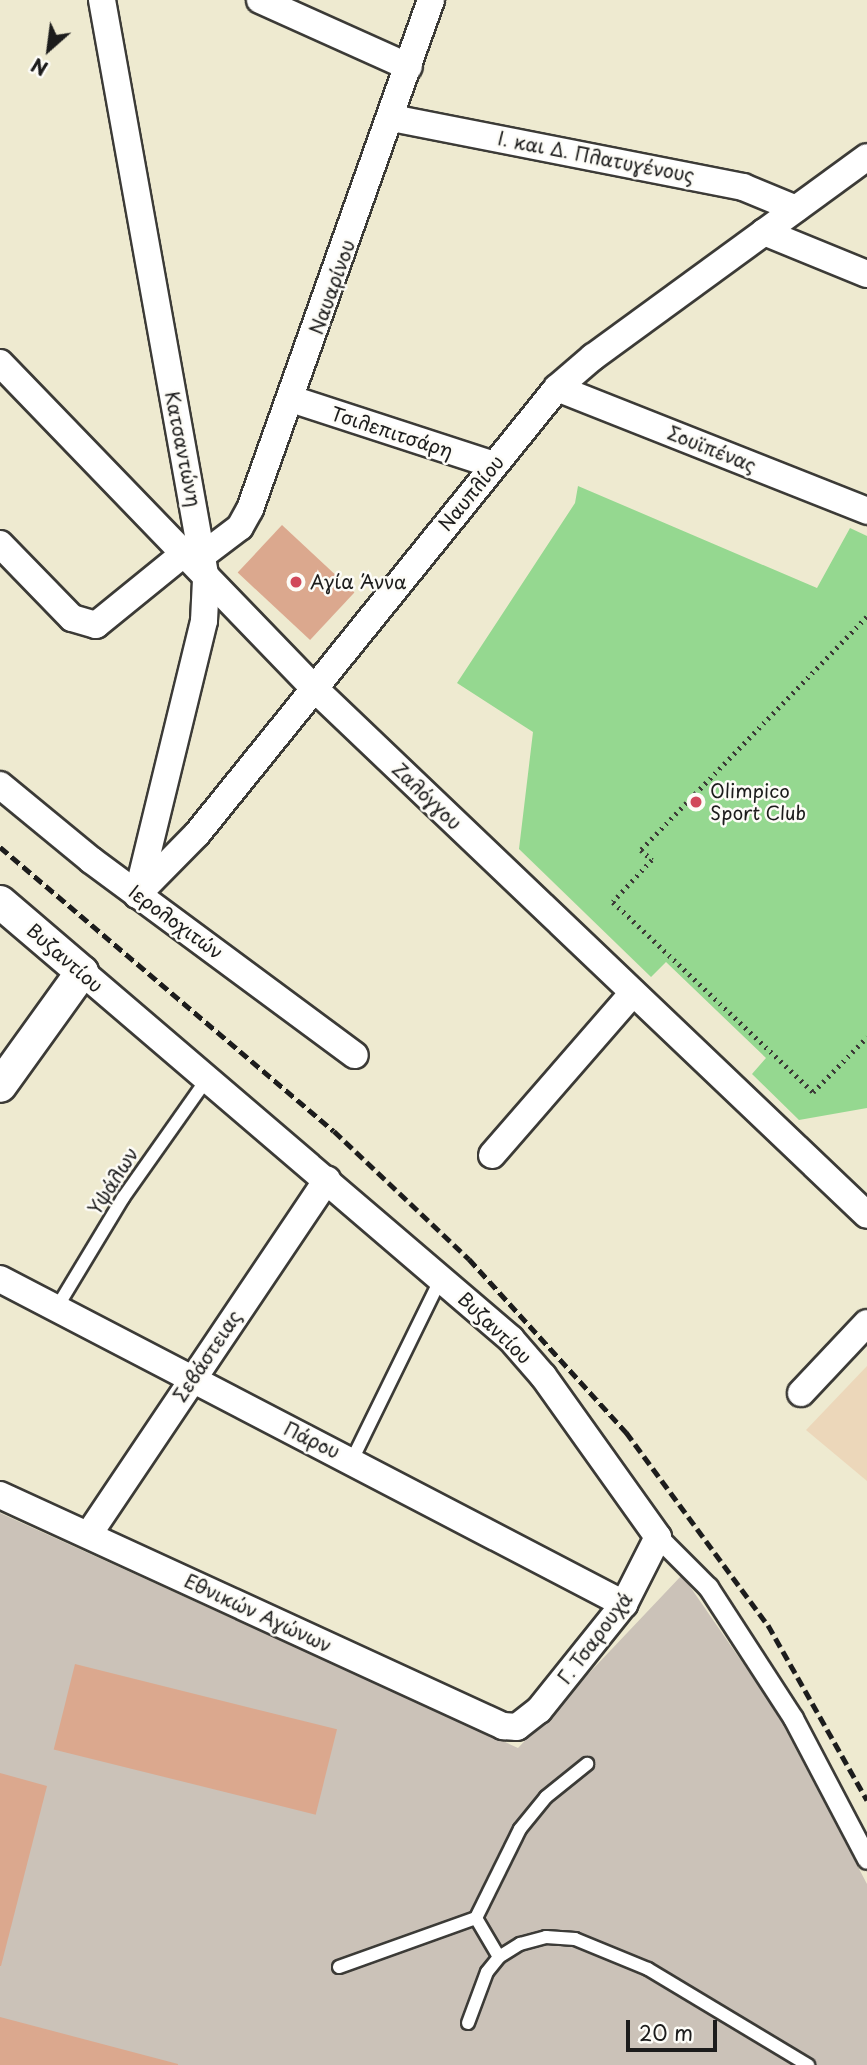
<!DOCTYPE html>
<meta charset="utf-8">
<style>
body{margin:0}
#map{position:relative;width:867px;height:2065px;overflow:hidden;background:#eeead0;font-family:"Playpen Sans",sans-serif}
div>[style]{position:absolute}
.built>*{inset:0;background:#ecd7ba}
.industrial>*{inset:0;background:#cbc2b8}
.green>*{inset:0;background:#95d890}
.building>*{inset:0;background:#dba88e;transform-origin:0 0}
.path>*{height:4.5px;margin-top:-2.25px;transform-origin:0;background:repeating-linear-gradient(90deg,#3c3b37 0 2px,transparent 0 7px)}
.roads{filter:drop-shadow(2px 0 #3c3b37) drop-shadow(-2px 0 #3c3b37) drop-shadow(0 2px #3c3b37) drop-shadow(0 -2px #3c3b37)}
.service>*{height:12px;margin:-6px;padding:0 6px;transform-origin:6px;border-radius:6px;background:#fff}
.pedestrian>*{height:19px;margin:-9.5px;padding:0 9.5px;transform-origin:9.5px;border-radius:9.5px;background:#fff}
.minor>*{height:26px;margin:-13px;padding:0 13px;transform-origin:13px;border-radius:13px;background:#fff}
.tertiary>*{height:32px;margin:-16px;padding:0 16px;transform-origin:16px;border-radius:16px;background:#fff}
.rail>*{height:5px;margin-top:-2.5px;transform-origin:0;background:repeating-linear-gradient(90deg,#1c1c1c 0 10px,transparent 0 15px)}
.dots>*{width:19px;height:19px;translate:-50% -50%;box-sizing:border-box;border:4px solid #fdfcf7;border-radius:50%}
span{translate:-50% -50%;white-space:nowrap;text-align:center;line-height:1.15;-webkit-text-stroke:5px #fdfcf7;paint-order:stroke}
.street-label{font-size:19px;color:#1c1c1c}
.poi-label{font-size:19px;color:#1c1c1c}
.left{translate:0 -50%;text-align:left}
.north{position:absolute;left:14px;top:14px;width:70px;height:70px;-webkit-text-stroke:5px #fdfcf7;paint-order:stroke;rotate:208deg;font-size:19px;font-weight:700;line-height:28px;text-align:center;color:#1c1c1c}
.north::after{content:'';display:block;margin:auto;width:24px;height:32px;background:#1c1c1c;clip-path:polygon(50% 0,100% 100%,50% 72%,0 100%)}
.scale{position:absolute;left:626px;top:2020px;width:91px;height:32px;box-sizing:border-box;border:4px solid #1c1c1c;border-top:0;padding-left:9px;font-size:21px;line-height:24px;white-space:nowrap;color:#1c1c1c;-webkit-text-stroke:5px #fdfcf7;paint-order:stroke}
</style>
<div id="map">
<div class="built">
<div style="clip-path:polygon(867px 1366px,867px 1481px,806px 1430px)"></div>
</div>
<div class="industrial">
<div style="clip-path:polygon(0 1513px,518px 1748px,682px 1575px,776px 1711px,867px 1884px,867px 2065px,0 2065px)"></div>
</div>
<div class="green">
<div style="clip-path:polygon(578px 486px,817px 588px,850px 528px,867px 536px,867px 1108px,799px 1120px,752px 1074px,766px 1058px,666px 962px,651px 977px,519px 849px,533px 732px,457px 683px,575px 503px)"></div>
</div>
<div class="building">
<div style="left:282px;top:525px;width:99px;height:65px;rotate:43deg"></div>
<div style="left:75px;top:1664px;width:270px;height:88px;rotate:14deg"></div>
<div style="clip-path:polygon(0 1773px,47px 1786px,1px 1966px,0 1966px)"></div>
<div style="clip-path:polygon(0 2017px,178px 2064px,178px 2065px,0 2065px)"></div>
</div>
<div class="path">
<div style="left:867px;top:617px;width:325px;rotate:134.1deg"></div>
<div style="left:641px;top:850px;width:15px;rotate:42deg"></div>
<div style="left:652px;top:860px;width:57px;rotate:132.9deg"></div>
<div style="left:613px;top:902px;width:276px;rotate:43.5deg"></div>
<div style="left:813px;top:1092px;width:77px;rotate:-45.5deg"></div>
</div>
<div class="roads">
<div class="service">
<div style="left:56px;top:1309px;width:130px;rotate:-58.9deg"></div>
<div style="left:123px;top:1198px;width:146px;rotate:-54.8deg"></div>
<div style="left:352px;top:1460px;width:203px;rotate:-63.9deg"></div>
<div style="left:476px;top:1918px;width:99px;rotate:-63.7deg"></div>
<div style="left:520px;top:1829px;width:41px;rotate:-50.9deg"></div>
<div style="left:546px;top:1797px;width:53px;rotate:-38.8deg"></div>
<div style="left:339px;top:1967px;width:145px;rotate:-19.7deg"></div>
<div style="left:476px;top:1918px;width:45px;rotate:59.5deg"></div>
<div style="left:468px;top:2023px;width:54px;rotate:-69.6deg"></div>
<div style="left:487px;top:1972px;width:19px;rotate:-51deg"></div>
<div style="left:499px;top:1957px;width:25px;rotate:-32deg"></div>
<div style="left:520px;top:1944px;width:27px;rotate:-15deg"></div>
<div style="left:546px;top:1937px;width:29px;rotate:4deg"></div>
<div style="left:575px;top:1939px;width:79px;rotate:22.3deg"></div>
<div style="left:648px;top:1969px;width:187px;rotate:31deg"></div>
</div>
<div class="pedestrian">
<div style="left:658px;top:1537px;width:71px;rotate:45deg"></div>
<div style="left:708px;top:1587px;width:156px;rotate:57deg"></div>
<div style="left:793px;top:1718px;width:159px;rotate:62.3deg"></div>
</div>
<div class="minor">
<div style="left:102px;top:0;width:589px;rotate:79.83deg"></div>
<div style="left:206px;top:580px;width:41px;rotate:92.8deg"></div>
<div style="left:204px;top:621px;width:282px;rotate:103.7deg"></div>
<div style="left:260px;top:0;width:163px;rotate:24.2deg"></div>
<div style="left:392px;top:118px;width:358px;rotate:11.1deg"></div>
<div style="left:743px;top:187px;width:57px;rotate:22.5deg"></div>
<div style="left:764px;top:232px;width:111px;rotate:22.2deg"></div>
<div style="left:0;top:363px;width:453px;rotate:46deg"></div>
<div style="left:315px;top:689px;width:762px;rotate:43.62deg"></div>
<div style="left:557px;top:388px;width:334px;rotate:21.6deg"></div>
<div style="left:291px;top:399px;width:213px;rotate:18deg"></div>
<div style="left:0;top:544px;width:103px;rotate:45.8deg"></div>
<div style="left:72px;top:618px;width:25px;rotate:16deg"></div>
<div style="left:96px;top:625px;width:111px;rotate:-39.1deg"></div>
<div style="left:203px;top:555px;width:46px;rotate:-37.1deg"></div>
<div style="left:240px;top:527px;width:21px;rotate:-61deg"></div>
<div style="left:250px;top:509px;width:540px;rotate:-70.42deg"></div>
<div style="left:0;top:785px;width:118px;rotate:39.5deg"></div>
<div style="left:91px;top:860px;width:328px;rotate:36.5deg"></div>
<div style="left:137px;top:895px;width:86px;rotate:-45.5deg"></div>
<div style="left:197px;top:834px;width:573px;rotate:-51.09deg"></div>
<div style="left:557px;top:388px;width:48px;rotate:-40.7deg"></div>
<div style="left:593px;top:357px;width:339px;rotate:-36.1deg"></div>
<div style="left:492px;top:1155px;width:215px;rotate:-49deg"></div>
<div style="left:0;top:1279px;width:704px;rotate:27.51deg"></div>
<div style="left:801px;top:1393px;width:96px;rotate:-46.7deg"></div>
<div style="left:0;top:1495px;width:554px;rotate:24.67deg"></div>
<div style="left:503px;top:1726px;width:14px;rotate:4deg"></div>
<div style="left:517px;top:1727px;width:28px;rotate:-38deg"></div>
<div style="left:539px;top:1710px;width:136px;rotate:-51.3deg"></div>
<div style="left:624px;top:1604px;width:75px;rotate:-63.1deg"></div>
<div style="left:658px;top:1537px;width:198px;rotate:-125.5deg"></div>
<div style="left:543px;top:1376px;width:49px;rotate:-130.9deg"></div>
<div style="left:511px;top:1339px;width:565px;rotate:-139.45deg"></div>
<div style="left:89px;top:1534px;width:427px;rotate:-56.1deg"></div>
</div>
<div class="tertiary">
<div style="left:0;top:902px;width:108px;rotate:40.5deg"></div>
<div style="left:82px;top:972px;width:140px;rotate:125.7deg"></div>
</div>
</div>
<div class="rail">
<div style="left:0;top:847px;width:438px;rotate:40.4deg"></div>
<div style="left:334px;top:1131px;width:186px;rotate:43.5deg"></div>
<div style="left:469px;top:1259px;width:234px;rotate:47.8deg"></div>
<div style="left:626px;top:1432px;width:240px;rotate:53.7deg"></div>
<div style="left:768px;top:1625px;width:201px;rotate:60.5deg"></div>
</div>
<div class="dots">
<div style="left:296px;top:582px;background:#d1495b"></div>
<div style="left:696px;top:802px;background:#d1495b"></div>
</div>
<div class="street-label">
<span style="left:596px;top:157px;rotate:11deg">Ι. και Δ. Πλατυγένους</span>
<span style="left:332px;top:287px;rotate:-70deg">Ναυαρίνου</span>
<span style="left:392px;top:432px;rotate:18deg">Τσιλεπιτσάρη</span>
<span style="left:183px;top:449px;rotate:79deg">Κατσαντώνη</span>
<span style="left:712px;top:449px;rotate:22deg">Σουϊπένας</span>
<span style="left:471px;top:493px;rotate:-51deg">Ναυπλίου</span>
<span style="left:427px;top:796px;rotate:44deg">Ζαλόγγου</span>
<span style="left:176px;top:922px;rotate:36deg">Ιερολοχιτών</span>
<span style="left:65px;top:958px;rotate:41deg">Βυζαντίου</span>
<span style="left:113px;top:1181px;rotate:-57deg">Υψάλων</span>
<span style="left:495px;top:1328px;rotate:44deg">Βυζαντίου</span>
<span style="left:207px;top:1356px;rotate:-56deg">Σεβάστειας</span>
<span style="left:312px;top:1440px;rotate:26deg">Πάρου</span>
<span style="left:258px;top:1613px;rotate:25deg">Εθνικών Αγώνων</span>
<span style="left:595px;top:1638px;rotate:-53deg">Γ. Τσαρουχά</span>
</div>
<div class="poi-label">
<span class="left" style="left:310px;top:582px">Αγία Άννα</span>
<span class="left" style="left:710px;top:802px">Olimpico<br>Sport Club</span>
</div>
<div class="north">N</div>
<div class="scale">20 m</div>
</div>
